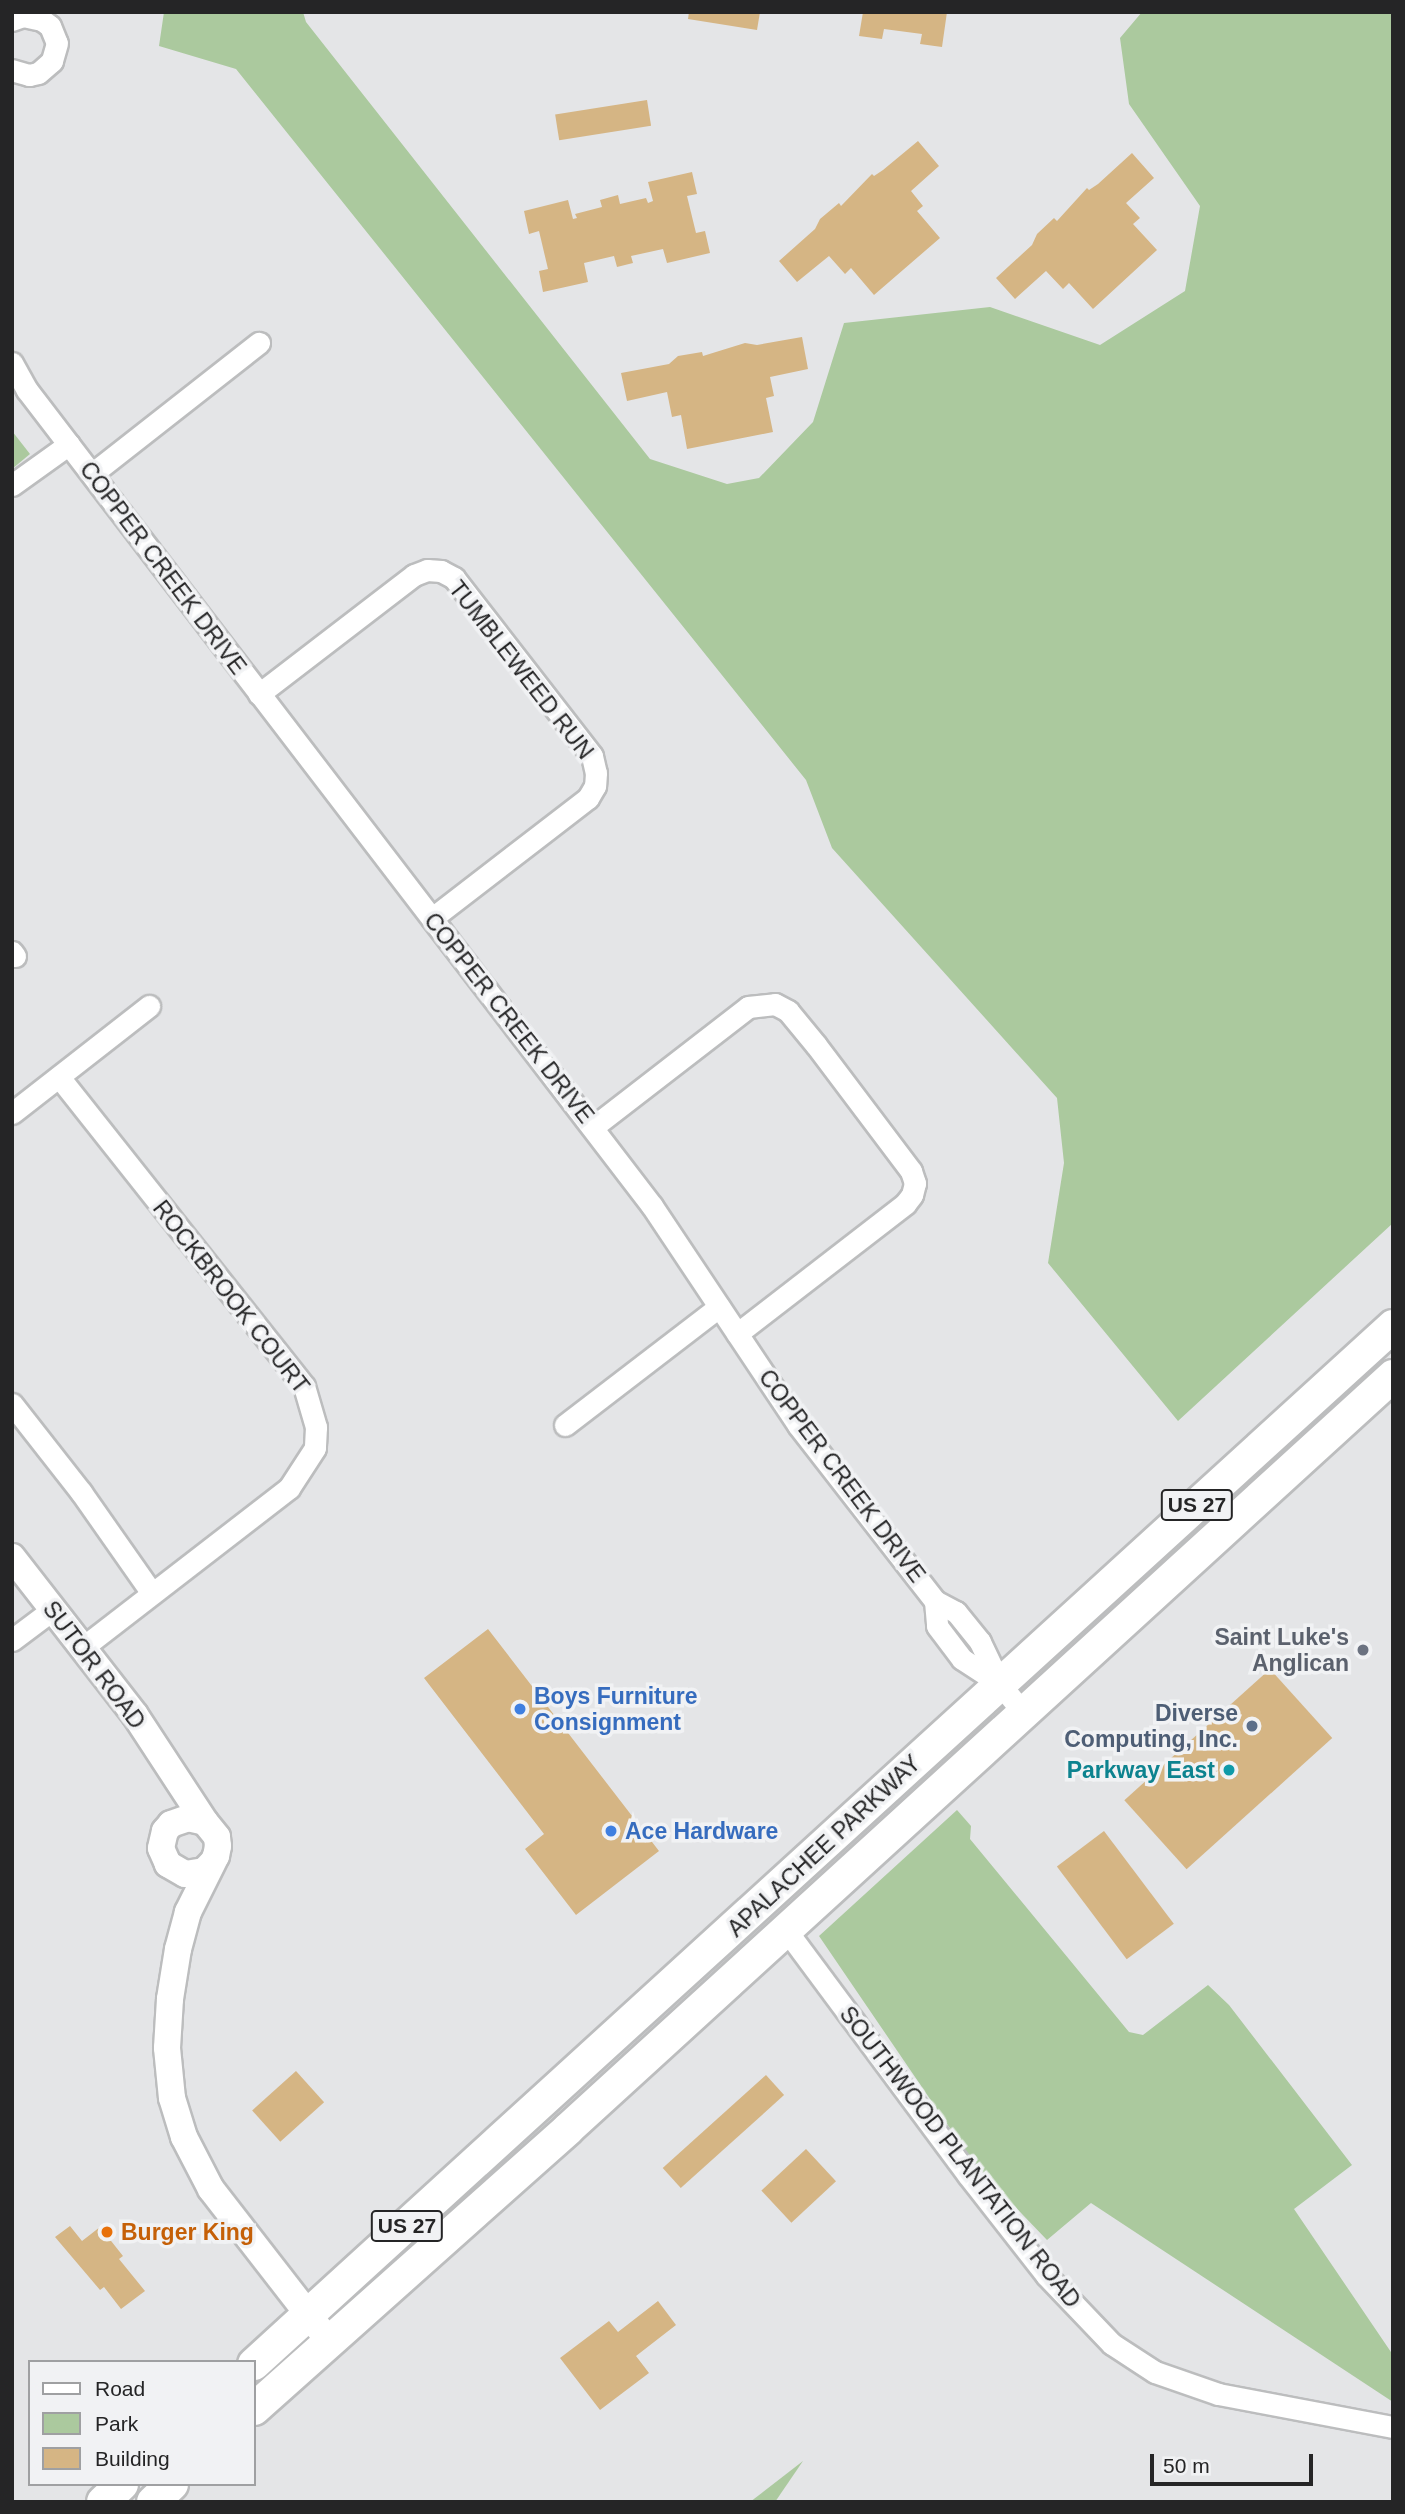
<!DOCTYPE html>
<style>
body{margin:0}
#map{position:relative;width:1405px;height:2514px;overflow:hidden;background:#e4e5e7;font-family:Arial,sans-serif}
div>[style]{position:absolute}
.green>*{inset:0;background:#abc99e}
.building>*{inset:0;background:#d5b584;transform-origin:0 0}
.roads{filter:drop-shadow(2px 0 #bcbdbe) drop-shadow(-2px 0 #bcbdbe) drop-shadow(0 2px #bcbdbe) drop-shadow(0 -2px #bcbdbe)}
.minor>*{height:21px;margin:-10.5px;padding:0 10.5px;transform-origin:10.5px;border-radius:10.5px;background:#fff}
.tertiary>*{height:26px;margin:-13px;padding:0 13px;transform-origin:13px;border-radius:13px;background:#fff}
.primary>*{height:32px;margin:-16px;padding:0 16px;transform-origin:16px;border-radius:16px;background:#fff}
.dots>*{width:19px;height:19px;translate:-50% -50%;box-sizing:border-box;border:4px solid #f1f2f4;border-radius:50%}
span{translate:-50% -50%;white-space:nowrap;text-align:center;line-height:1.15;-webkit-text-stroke:7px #f1f2f4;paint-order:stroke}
.shield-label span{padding:2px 5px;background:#f1f2f4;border:2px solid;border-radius:5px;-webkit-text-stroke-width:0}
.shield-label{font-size:21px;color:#252526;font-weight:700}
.street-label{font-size:23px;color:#252526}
.worship-label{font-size:23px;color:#5b616d;font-weight:700}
.right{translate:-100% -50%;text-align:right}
.shop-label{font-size:23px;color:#366cbe;font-weight:700}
.left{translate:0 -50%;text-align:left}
.service-label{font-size:23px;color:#4e5e75;font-weight:700}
.culture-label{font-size:23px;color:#0d838f;font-weight:700}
.food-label{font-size:23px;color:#c56008;font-weight:700}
.frame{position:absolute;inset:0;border:14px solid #252526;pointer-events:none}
.legend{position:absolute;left:28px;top:2360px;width:228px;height:126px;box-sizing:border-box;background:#f1f2f4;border:2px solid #9fa0a2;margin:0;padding:9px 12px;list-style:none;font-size:21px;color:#252526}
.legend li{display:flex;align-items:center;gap:14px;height:35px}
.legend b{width:35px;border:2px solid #9fa0a2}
.scale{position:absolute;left:1150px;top:2454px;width:163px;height:32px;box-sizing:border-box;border:4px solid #252526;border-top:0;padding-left:9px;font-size:21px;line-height:24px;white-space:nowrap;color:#252526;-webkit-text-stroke:5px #f1f2f4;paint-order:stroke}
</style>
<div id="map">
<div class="green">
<div style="clip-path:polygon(164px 12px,303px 12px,306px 22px,650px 459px,727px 484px,759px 478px,813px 422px,844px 323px,990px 307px,1100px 345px,1185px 291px,1200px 206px,1129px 104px,1120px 38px,1142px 12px,1393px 12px,1393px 1223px,1178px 1421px,1048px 1263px,1064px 1163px,1057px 1098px,832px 848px,806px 780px,236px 69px,159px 46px)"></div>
<div style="clip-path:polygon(12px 431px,30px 454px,12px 469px)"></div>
<div style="clip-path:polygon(957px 1810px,971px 1826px,970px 1839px,1129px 2032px,1143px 2035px,1208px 1985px,1229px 2005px,1352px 2165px,1294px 2209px,1393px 2355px,1393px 2402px,1091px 2203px,1047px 2240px,975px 2165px,819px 1936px)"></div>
<div style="clip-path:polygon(803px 2461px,775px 2502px,750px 2502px)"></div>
</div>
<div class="building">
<div style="clip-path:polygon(689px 12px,760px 12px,757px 30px,688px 19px)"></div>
<div style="clip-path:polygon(863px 12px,947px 12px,942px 47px,920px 44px,922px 34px,884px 29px,882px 39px,859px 36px)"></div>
<div style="left:647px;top:100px;width:26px;height:93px;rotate:81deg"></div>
<div style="clip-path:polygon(918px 141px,939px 166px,911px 191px,923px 206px,917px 211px,940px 238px,874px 295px,851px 268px,845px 274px,829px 256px,797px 282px,779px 261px,815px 229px,820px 219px,839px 203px,841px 206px,872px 174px,874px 176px,883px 170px)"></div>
<div style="clip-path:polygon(1132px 153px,1154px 178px,1126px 203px,1140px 218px,1133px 224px,1157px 250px,1093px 309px,1069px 283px,1063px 289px,1046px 271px,1015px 299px,996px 278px,1032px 245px,1037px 234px,1054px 218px,1057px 221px,1087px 188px,1089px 190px,1098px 184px)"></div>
<div style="clip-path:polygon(692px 172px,697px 194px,687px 196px,696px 233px,705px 231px,710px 253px,667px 263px,663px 249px,631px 256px,633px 263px,617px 267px,614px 256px,584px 263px,588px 282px,543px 292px,539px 271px,548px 269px,539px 231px,529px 234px,524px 211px,568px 200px,573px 219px,577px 218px,575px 214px,602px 207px,600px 200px,618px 195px,620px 204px,646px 198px,648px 203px,653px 201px,648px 182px)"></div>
<div style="clip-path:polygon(802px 337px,808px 369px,770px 377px,774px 396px,766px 398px,773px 432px,687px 449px,681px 415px,672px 417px,667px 392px,627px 401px,621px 373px,669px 364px,678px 356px,702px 352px,703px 356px,745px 343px,757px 345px)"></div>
<div style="clip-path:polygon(488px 1629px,659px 1851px,576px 1915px,525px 1849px,544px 1834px,424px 1678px)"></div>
<div style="left:1270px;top:1669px;width:93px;height:196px;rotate:48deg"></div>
<div style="left:1104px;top:1831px;width:116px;height:59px;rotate:53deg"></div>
<div style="left:296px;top:2071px;width:42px;height:59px;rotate:48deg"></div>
<div style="left:766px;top:2075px;width:27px;height:139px;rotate:48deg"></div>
<div style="left:806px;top:2149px;width:44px;height:61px;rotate:47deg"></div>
<div style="clip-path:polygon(70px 2226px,82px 2241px,100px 2227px,123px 2256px,119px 2259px,145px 2291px,121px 2309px,104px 2287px,100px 2290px,55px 2237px)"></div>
<div style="clip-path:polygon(658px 2301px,676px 2325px,636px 2356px,649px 2373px,600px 2410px,560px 2358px,609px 2321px,618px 2332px)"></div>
</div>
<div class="roads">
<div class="minor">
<div style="left:12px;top:20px;width:12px;rotate:-20deg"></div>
<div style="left:23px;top:16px;width:19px;rotate:12deg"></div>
<div style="left:42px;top:20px;width:10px;rotate:37deg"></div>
<div style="left:50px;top:26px;width:18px;rotate:68deg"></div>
<div style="left:57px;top:43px;width:19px;rotate:106deg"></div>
<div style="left:52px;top:61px;width:18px;rotate:139deg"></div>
<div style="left:38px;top:73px;width:9px;rotate:167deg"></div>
<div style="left:29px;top:75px;width:18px;rotate:-164deg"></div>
<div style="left:12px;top:363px;width:31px;rotate:61deg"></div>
<div style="left:27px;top:390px;width:1028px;rotate:52.55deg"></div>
<div style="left:652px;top:1206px;width:263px;rotate:56.3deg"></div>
<div style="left:798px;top:1425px;width:223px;rotate:52.1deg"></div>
<div style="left:935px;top:1601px;width:24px;rotate:28deg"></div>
<div style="left:956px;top:1612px;width:38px;rotate:51deg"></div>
<div style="left:980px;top:1642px;width:47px;rotate:64.5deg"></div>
<div style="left:1000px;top:1684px;width:38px;rotate:51deg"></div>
<div style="left:93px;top:473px;width:211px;rotate:-38.1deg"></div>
<div style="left:12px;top:485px;width:70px;rotate:-35.7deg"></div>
<div style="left:259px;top:694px;width:195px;rotate:-37.5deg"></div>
<div style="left:414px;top:575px;width:14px;rotate:-21deg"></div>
<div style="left:427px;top:570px;width:14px;rotate:4deg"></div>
<div style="left:441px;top:571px;width:15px;rotate:28deg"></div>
<div style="left:454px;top:578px;width:225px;rotate:52.2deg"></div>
<div style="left:592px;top:756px;width:17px;rotate:77deg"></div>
<div style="left:596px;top:773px;width:13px;rotate:94deg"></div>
<div style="left:595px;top:786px;width:14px;rotate:120deg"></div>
<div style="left:588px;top:798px;width:197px;rotate:142.4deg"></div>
<div style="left:12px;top:952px;width:5px;rotate:53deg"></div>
<div style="left:59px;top:1077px;width:394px;rotate:51.6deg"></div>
<div style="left:304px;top:1386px;width:43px;rotate:73.7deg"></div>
<div style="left:316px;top:1427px;width:21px;rotate:93deg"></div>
<div style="left:315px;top:1448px;width:48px;rotate:123deg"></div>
<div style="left:289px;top:1488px;width:262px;rotate:142.3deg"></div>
<div style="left:12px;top:1113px;width:174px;rotate:-38deg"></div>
<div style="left:593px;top:1127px;width:196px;rotate:-37.7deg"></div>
<div style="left:748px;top:1007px;width:27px;rotate:-6deg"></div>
<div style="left:775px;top:1004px;width:15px;rotate:28deg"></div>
<div style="left:788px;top:1011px;width:44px;rotate:50.5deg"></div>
<div style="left:816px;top:1045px;width:158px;rotate:53deg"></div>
<div style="left:911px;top:1171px;width:13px;rotate:72deg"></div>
<div style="left:915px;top:1183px;width:12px;rotate:104deg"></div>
<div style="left:912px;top:1195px;width:11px;rotate:128deg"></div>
<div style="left:905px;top:1204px;width:212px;rotate:142.3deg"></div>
<div style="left:12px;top:1404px;width:112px;rotate:51.9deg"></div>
<div style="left:81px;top:1492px;width:122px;rotate:55deg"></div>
<div style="left:565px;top:1425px;width:194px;rotate:-37.5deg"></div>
<div style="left:935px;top:1601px;width:25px;rotate:85deg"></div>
<div style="left:937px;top:1626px;width:41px;rotate:52.9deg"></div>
<div style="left:962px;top:1659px;width:44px;rotate:33deg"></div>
<div style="left:12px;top:1640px;width:50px;rotate:-36.9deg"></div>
<div style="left:786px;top:1930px;width:305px;rotate:53.4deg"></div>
<div style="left:968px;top:2175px;width:127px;rotate:52deg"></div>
<div style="left:1046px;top:2275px;width:95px;rotate:46.3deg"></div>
<div style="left:1112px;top:2344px;width:51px;rotate:33.1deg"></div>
<div style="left:1155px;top:2372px;width:67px;rotate:19.2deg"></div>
<div style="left:1218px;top:2394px;width:178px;rotate:10.7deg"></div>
</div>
<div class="tertiary">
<div style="left:12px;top:1557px;width:200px;rotate:52.1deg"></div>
<div style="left:135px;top:1715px;width:128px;rotate:56.8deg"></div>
<div style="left:211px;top:1864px;width:10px;rotate:135deg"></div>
<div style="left:204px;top:1871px;width:19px;rotate:171deg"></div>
<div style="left:185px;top:1874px;width:20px;rotate:-150deg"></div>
<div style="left:168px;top:1864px;width:17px;rotate:-114deg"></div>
<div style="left:161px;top:1848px;width:17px;rotate:-77deg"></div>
<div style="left:165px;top:1831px;width:9px;rotate:-49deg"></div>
<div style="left:171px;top:1824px;width:18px;rotate:-19deg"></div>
<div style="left:188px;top:1818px;width:17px;rotate:13deg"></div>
<div style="left:205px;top:1822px;width:19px;rotate:51deg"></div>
<div style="left:217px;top:1837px;width:9px;rotate:84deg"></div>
<div style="left:218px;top:1846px;width:10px;rotate:101deg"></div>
<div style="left:216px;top:1856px;width:63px;rotate:116.6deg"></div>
<div style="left:188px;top:1912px;width:38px;rotate:105deg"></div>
<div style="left:178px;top:1949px;width:51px;rotate:99.1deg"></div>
<div style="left:170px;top:1999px;width:49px;rotate:93.5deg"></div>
<div style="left:167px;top:2048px;width:50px;rotate:84.3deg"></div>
<div style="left:172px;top:2098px;width:41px;rotate:72.9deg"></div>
<div style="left:184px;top:2137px;width:59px;rotate:62.6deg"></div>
<div style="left:211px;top:2189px;width:192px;rotate:52.2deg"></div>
</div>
<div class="primary">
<div style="left:254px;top:2364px;width:1541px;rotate:-42.34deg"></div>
<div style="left:254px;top:2409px;width:421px;rotate:-41.7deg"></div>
<div style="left:568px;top:2129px;width:1117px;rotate:-42.39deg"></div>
<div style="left:103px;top:2502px;width:26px;rotate:-43deg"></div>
<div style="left:153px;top:2502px;width:26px;rotate:-43deg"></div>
</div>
</div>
<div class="dots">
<div style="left:1363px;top:1650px;background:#6b7280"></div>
<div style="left:520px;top:1709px;background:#3f7fe0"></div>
<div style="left:1252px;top:1726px;background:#5c6f8a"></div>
<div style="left:1229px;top:1770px;background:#0f9aa8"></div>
<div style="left:611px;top:1831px;background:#3f7fe0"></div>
<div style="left:107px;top:2232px;background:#e8710a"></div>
</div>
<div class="shield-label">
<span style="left:1197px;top:1505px">US 27</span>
<span style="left:407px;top:2226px">US 27</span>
</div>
<div class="street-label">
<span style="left:163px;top:568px;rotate:53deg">COPPER CREEK DRIVE</span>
<span style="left:521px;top:670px;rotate:52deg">TUMBLEWEED RUN</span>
<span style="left:509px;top:1018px;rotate:52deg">COPPER CREEK DRIVE</span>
<span style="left:231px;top:1297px;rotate:52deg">ROCKBROOK COURT</span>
<span style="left:842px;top:1476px;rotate:53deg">COPPER CREEK DRIVE</span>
<span style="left:94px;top:1665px;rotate:53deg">SUTOR ROAD</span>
<span style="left:824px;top:1846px;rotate:-43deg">APALACHEE PARKWAY</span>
<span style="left:960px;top:2157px;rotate:52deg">SOUTHWOOD PLANTATION ROAD</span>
</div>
<div class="worship-label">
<span class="right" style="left:1349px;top:1650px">Saint Luke's<br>Anglican</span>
</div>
<div class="shop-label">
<span class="left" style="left:534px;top:1709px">Boys Furniture<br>Consignment</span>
<span class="left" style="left:625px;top:1831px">Ace Hardware</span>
</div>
<div class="service-label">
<span class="right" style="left:1238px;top:1726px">Diverse<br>Computing, Inc.</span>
</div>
<div class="culture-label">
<span class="right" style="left:1215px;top:1770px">Parkway East</span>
</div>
<div class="food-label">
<span class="left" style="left:121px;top:2232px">Burger King</span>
</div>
<div class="frame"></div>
<ul class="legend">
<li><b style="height:9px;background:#fff"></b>Road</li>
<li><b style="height:19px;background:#abc99e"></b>Park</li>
<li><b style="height:19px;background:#d5b584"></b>Building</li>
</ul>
<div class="scale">50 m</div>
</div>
